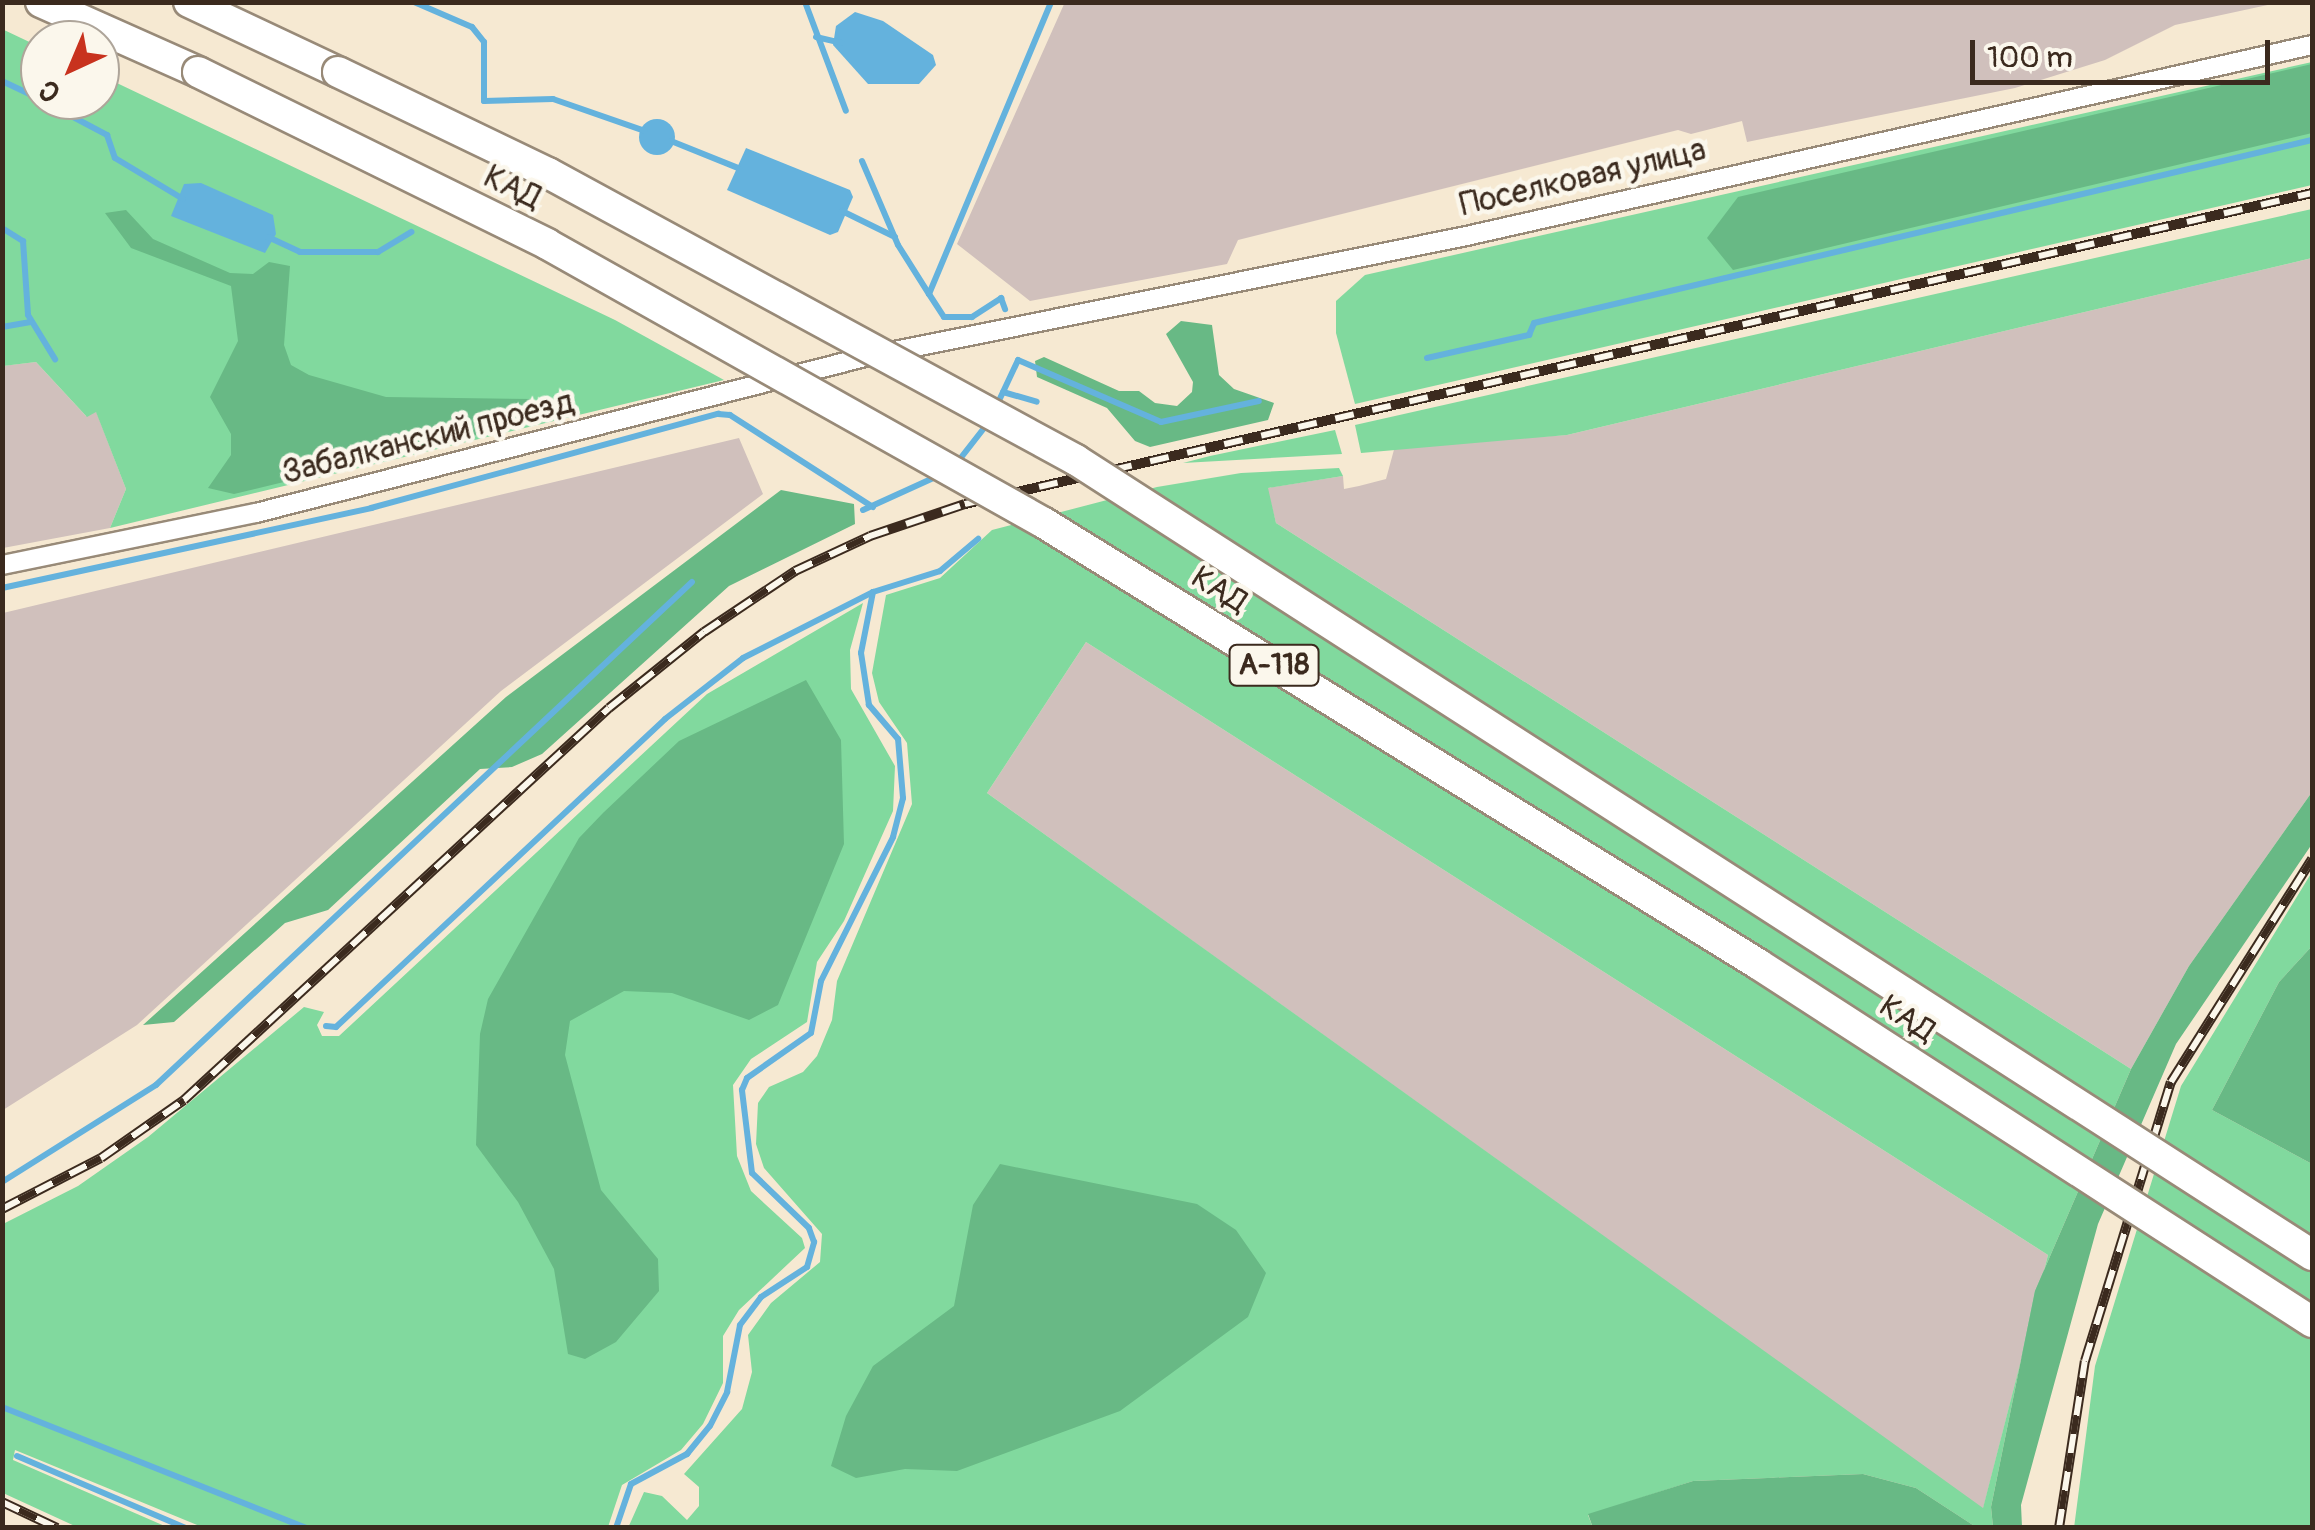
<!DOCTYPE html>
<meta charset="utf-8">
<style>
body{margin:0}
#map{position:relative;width:2315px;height:1530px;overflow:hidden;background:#f6e9d2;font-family:Pangolin,sans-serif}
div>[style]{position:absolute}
.industrial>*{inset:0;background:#d0c0bc}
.green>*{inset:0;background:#81d99e}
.forest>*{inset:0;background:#68b985}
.water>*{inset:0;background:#64b2dd}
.round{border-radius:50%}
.stream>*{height:6px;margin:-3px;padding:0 3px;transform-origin:3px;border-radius:3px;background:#64b2dd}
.roads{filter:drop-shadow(2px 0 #988a78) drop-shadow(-2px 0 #988a78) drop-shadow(0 2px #988a78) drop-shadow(0 -2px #988a78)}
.minor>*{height:18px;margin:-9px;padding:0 9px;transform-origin:9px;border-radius:9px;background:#fff}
.motorway>*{height:30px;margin:-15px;padding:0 15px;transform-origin:15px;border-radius:15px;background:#fff}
.rail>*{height:10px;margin-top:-5px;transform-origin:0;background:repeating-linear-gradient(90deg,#fbf7ec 0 19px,#3b2a1e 0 38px);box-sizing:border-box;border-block:2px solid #3b2a1e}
.bridges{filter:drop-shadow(2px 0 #988a78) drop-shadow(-2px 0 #988a78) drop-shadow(0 2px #988a78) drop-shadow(0 -2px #988a78)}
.motorway-bridge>*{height:30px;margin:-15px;padding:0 15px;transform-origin:15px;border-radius:15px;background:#fff}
span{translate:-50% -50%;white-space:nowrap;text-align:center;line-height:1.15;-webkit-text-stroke:9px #fbf7ec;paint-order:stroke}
.shield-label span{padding:2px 8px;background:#fbf7ec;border:2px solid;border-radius:8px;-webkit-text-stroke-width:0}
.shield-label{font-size:30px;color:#3b2a1e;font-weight:700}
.street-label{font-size:32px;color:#3b2a1e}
.frame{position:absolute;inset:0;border:5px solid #3b2a1e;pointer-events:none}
.north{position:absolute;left:20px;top:20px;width:100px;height:100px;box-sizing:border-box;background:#fbf7ec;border:2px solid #aea59a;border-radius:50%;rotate:224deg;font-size:28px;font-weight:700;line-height:40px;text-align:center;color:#3b2a1e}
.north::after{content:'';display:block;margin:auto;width:35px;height:45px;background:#c8321e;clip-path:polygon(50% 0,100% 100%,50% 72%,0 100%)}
.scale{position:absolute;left:1970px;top:40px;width:300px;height:45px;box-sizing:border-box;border:5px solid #3b2a1e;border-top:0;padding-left:12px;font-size:30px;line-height:35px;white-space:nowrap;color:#3b2a1e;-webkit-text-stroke:8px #fbf7ec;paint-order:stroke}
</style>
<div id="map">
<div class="industrial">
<div style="clip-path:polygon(1065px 2px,2277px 2px,2277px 3px,2175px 25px,2105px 60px,2015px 88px,1747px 142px,1742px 121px,1691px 134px,1678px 130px,1238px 240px,1227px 264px,1030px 301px,957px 244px)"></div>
<div style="clip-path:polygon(2312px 258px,2312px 792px,2189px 966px,2131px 1069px,1276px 523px,1267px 488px,1343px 476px,1344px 489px,1359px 486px,1386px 479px,1395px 446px,1567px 435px)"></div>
<div style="clip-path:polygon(36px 362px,86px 416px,96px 411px,126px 489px,110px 528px,3px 548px,2px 366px)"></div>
<div style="clip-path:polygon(739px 438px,763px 494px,501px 691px,137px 1025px,3px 1110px,3px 613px)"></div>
<div style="clip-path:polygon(1086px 642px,2048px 1255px,1983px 1509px,987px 793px)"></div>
</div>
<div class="green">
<div style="clip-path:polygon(2px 29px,40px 47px,40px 100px,100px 100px,100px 75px,615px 320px,724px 380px,110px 528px,126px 489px,96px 412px,87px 417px,36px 362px,3px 366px)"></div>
<div style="clip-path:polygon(2312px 62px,2312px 185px,1355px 404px,1336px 333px,1336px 301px,1365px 275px)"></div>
<div style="clip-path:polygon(2312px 209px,2312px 258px,1567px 435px,1361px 453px,1355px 425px)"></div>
<div style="clip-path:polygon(1335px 430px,1342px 454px,1183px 463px,1210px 456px)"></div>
<div style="clip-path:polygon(evenodd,1339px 468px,1343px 476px,1268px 488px,1276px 523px,2131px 1069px,2035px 1291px,1991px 1507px,1993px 1527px,1976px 1527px,1916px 1488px,1863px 1474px,1693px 1481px,1588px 1515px,1593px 1528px,628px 1528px,644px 1492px,662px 1496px,687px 1520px,699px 1506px,699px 1487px,684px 1474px,742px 1409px,752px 1372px,748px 1335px,771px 1303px,820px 1262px,822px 1234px,764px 1168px,756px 1144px,758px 1103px,769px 1087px,803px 1072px,817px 1056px,832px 1020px,837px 981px,912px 804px,907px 743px,879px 702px,872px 673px,886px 595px,940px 578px,992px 530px,1157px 487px,1241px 473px,1339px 468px,1086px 642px,2048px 1255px,1983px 1508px,987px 793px,1086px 642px)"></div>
<div style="clip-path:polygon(863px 603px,850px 650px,851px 689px,895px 766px,893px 811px,844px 921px,817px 962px,807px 1022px,751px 1059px,733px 1085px,737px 1156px,751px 1191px,802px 1238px,805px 1248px,739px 1310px,723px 1336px,723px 1383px,703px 1424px,681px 1450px,622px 1485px,608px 1527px,202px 1527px,15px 1450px,13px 1460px,167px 1527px,77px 1527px,3px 1493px,3px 1224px,78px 1186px,148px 1137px,304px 1007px,324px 1012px,317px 1025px,322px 1036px,339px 1036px,707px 694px)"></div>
<div style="clip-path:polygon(2312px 872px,2312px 946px,2279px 982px,2212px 1110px,2312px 1164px,2312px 1527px,2074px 1528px,2095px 1366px,2181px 1086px)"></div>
</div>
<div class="forest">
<div style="clip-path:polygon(2312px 64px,2312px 133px,1733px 270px,1707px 238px,1738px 197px)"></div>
<div style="clip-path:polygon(126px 210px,153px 239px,230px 273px,253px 274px,269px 262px,290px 266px,284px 345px,291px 365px,309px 375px,386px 397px,532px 399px,539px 420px,234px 494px,208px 488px,231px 455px,231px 434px,210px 397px,238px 341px,231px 286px,131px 248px,105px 213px)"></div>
<div style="clip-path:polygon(1181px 321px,1212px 325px,1219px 375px,1234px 389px,1274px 403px,1268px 420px,1150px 447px,1135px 441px,1107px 408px,1037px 377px,1035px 361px,1044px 357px,1119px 391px,1139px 391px,1155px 403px,1177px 406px,1192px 392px,1193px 382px,1166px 334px)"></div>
<div style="clip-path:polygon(781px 490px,854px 504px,855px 524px,729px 586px,542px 754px,512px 767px,480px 769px,328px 910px,285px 923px,174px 1022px,143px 1025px,506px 697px)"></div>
<div style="clip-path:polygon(806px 680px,841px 740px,844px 844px,778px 1005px,749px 1020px,672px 993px,624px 991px,570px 1021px,565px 1055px,601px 1190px,658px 1259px,659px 1291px,616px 1342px,585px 1359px,568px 1354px,554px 1269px,518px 1202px,476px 1145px,480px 1034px,488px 999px,579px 838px,603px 813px,679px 741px)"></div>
<div style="clip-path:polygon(2312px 792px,2312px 844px,2176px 1044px,2098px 1224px,2021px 1505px,2022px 1527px,1993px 1527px,1991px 1507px,2035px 1291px,2131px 1069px,2189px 966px)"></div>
<div style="clip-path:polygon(2312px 946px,2312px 1164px,2212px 1110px,2279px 982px)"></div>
<div style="clip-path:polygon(1000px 1164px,1197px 1204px,1236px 1230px,1266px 1273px,1248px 1317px,1120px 1411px,957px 1471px,905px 1469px,856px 1478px,831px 1466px,846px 1416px,873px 1366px,954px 1306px,973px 1205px)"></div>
<div style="clip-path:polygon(1863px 1474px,1916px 1488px,1976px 1527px,1593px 1528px,1588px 1514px,1693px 1481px)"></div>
</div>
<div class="water">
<div style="clip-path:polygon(855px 12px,883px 21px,933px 55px,936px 65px,919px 84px,868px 84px,833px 45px,836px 26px)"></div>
<div class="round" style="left:639px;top:119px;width:36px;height:36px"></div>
<div style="clip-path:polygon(746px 148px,850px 190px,853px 197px,838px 232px,830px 235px,727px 190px)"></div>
<div style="clip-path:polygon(201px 183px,273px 215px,276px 234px,265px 253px,171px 216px,184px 184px)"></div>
</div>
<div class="stream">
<div style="left:414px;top:2px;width:63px;rotate:23.3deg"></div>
<div style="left:472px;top:27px;width:19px;rotate:51deg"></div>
<div style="left:484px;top:42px;width:59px;rotate:90deg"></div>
<div style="left:484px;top:101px;width:69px;rotate:-1.7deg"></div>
<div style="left:553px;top:99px;width:97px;rotate:19.2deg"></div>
<div style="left:805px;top:2px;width:116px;rotate:69.4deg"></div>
<div style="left:816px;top:37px;width:26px;rotate:13deg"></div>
<div style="left:2px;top:81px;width:42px;rotate:25.3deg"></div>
<div style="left:41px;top:100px;width:75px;rotate:27.9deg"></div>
<div style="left:107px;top:135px;width:24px;rotate:71deg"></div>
<div style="left:115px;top:158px;width:79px;rotate:31.1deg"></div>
<div style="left:671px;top:141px;width:72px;rotate:21.9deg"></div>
<div style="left:862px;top:161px;width:91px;rotate:66.8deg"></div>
<div style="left:898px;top:245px;width:58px;rotate:57.7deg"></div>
<div style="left:929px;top:294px;width:316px;rotate:-67.3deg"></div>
<div style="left:842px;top:211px;width:59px;rotate:26.1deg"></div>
<div style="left:2px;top:228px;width:25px;rotate:32deg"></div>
<div style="left:23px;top:241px;width:74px;rotate:86.1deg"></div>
<div style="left:28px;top:315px;width:52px;rotate:58.5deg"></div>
<div style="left:268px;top:237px;width:35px;rotate:25deg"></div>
<div style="left:300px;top:252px;width:78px"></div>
<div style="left:378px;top:252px;width:39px;rotate:-31deg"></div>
<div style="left:929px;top:294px;width:27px;rotate:57deg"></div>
<div style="left:944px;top:317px;width:28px"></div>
<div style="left:972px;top:317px;width:35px;rotate:-33deg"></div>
<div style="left:1001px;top:298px;width:12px;rotate:70deg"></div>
<div style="left:2px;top:327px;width:29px;rotate:-10deg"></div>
<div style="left:1427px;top:358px;width:105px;rotate:-12.7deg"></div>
<div style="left:1529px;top:335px;width:13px;rotate:-67deg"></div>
<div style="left:1534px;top:323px;width:799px;rotate:-13.24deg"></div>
<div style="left:1003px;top:392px;width:35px;rotate:16deg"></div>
<div style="left:996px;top:407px;width:52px;rotate:-64.9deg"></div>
<div style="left:1018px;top:360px;width:156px;rotate:23.4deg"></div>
<div style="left:1161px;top:422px;width:100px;rotate:-12.1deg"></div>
<div style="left:956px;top:464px;width:52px;rotate:-52deg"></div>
<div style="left:863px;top:510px;width:87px;rotate:-24.5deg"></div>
<div style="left:2px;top:588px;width:378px;rotate:-12.2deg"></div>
<div style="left:371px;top:508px;width:360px;rotate:-15.2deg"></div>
<div style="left:718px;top:414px;width:12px;rotate:5deg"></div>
<div style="left:730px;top:415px;width:170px;rotate:32.8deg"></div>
<div style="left:326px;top:1026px;width:10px;rotate:6deg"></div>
<div style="left:336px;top:1027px;width:451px;rotate:-43.1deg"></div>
<div style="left:665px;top:719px;width:99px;rotate:-38deg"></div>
<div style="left:743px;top:658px;width:146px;rotate:-26.9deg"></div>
<div style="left:2px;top:1182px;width:182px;rotate:-32.2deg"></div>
<div style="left:156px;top:1085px;width:735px;rotate:-43.18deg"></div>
<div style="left:2px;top:1407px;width:327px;rotate:21.7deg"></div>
<div style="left:17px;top:1456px;width:184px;rotate:23.1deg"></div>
<div style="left:616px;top:1528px;width:46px;rotate:-71.2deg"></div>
<div style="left:631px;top:1484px;width:64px;rotate:-28.2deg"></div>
<div style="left:687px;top:1454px;width:36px;rotate:-51deg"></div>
<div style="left:710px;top:1426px;width:38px;rotate:-63deg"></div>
<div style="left:727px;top:1392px;width:68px;rotate:-79deg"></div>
<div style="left:740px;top:1325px;width:35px;rotate:-53deg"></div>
<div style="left:761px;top:1297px;width:55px;rotate:-33.1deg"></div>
<div style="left:807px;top:1267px;width:26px;rotate:-74deg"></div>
<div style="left:814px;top:1242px;width:15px;rotate:-110deg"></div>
<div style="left:809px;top:1228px;width:79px;rotate:-136deg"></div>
<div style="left:752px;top:1173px;width:84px;rotate:-96.9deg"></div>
<div style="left:742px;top:1090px;width:13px;rotate:-67deg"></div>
<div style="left:747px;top:1078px;width:78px;rotate:-35.1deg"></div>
<div style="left:811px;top:1033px;width:53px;rotate:-79.1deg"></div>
<div style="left:821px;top:981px;width:161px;rotate:-63.4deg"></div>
<div style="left:893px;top:837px;width:40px;rotate:-75.6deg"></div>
<div style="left:903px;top:798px;width:59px;rotate:-94.8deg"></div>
<div style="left:898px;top:739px;width:45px;rotate:-130.5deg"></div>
<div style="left:869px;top:705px;width:53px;rotate:-98.7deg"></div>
<div style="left:861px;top:653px;width:62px;rotate:-78.9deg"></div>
<div style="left:873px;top:592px;width:70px;rotate:-17.4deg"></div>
<div style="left:940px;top:571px;width:50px;rotate:-40.1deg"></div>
</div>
<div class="roads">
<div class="minor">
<div style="left:2px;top:565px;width:259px;rotate:-11.6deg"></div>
<div style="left:256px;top:513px;width:629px;rotate:-14.37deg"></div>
<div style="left:865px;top:357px;width:609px;rotate:-11.37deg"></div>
<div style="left:1462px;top:237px;width:871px;rotate:-12.73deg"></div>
</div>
<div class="motorway">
<div style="left:41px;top:2px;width:172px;rotate:24deg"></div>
<div style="left:189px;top:2px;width:165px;rotate:25.2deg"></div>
</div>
</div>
<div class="rail">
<div style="left:2px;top:1209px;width:111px;rotate:-27.3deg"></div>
<div style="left:101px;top:1158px;width:101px;rotate:-34.9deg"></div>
<div style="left:184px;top:1100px;width:578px;rotate:-42.69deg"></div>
<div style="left:609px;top:708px;width:122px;rotate:-38.7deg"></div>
<div style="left:704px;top:632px;width:110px;rotate:-33.8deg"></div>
<div style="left:795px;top:571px;width:83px;rotate:-25deg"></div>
<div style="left:870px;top:536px;width:100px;rotate:-18.6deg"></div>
<div style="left:965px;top:504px;width:1382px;rotate:-13deg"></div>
<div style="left:2px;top:1502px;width:61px;rotate:25.3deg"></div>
<div style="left:2059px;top:1528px;width:169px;rotate:-81.2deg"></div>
<div style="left:2085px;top:1361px;width:292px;rotate:-72.9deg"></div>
<div style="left:2171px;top:1082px;width:264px;rotate:-57.7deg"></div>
</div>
<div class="bridges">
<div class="motorway-bridge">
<div style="left:198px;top:72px;width:389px;rotate:26.2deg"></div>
<div style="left:547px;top:244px;width:570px;rotate:29.31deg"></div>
<div style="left:1044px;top:523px;width:839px;rotate:31.7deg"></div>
<div style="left:1758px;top:964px;width:660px;rotate:32.87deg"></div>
<div style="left:338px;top:72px;width:233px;rotate:25.7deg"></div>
<div style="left:548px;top:173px;width:601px;rotate:28.53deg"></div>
<div style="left:1076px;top:460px;width:1470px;rotate:32.75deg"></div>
</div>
</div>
<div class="shield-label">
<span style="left:1274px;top:665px">А-118</span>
</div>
<div class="street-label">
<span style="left:1583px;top:178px;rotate:-13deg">Поселковая улица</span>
<span style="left:512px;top:188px;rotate:26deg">КАД</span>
<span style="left:428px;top:438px;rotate:-14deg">Забалканский проезд</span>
<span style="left:1219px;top:590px;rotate:32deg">КАД</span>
<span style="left:1907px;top:1019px;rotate:33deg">КАД</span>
</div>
<div class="frame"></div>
<div class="north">С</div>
<div class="scale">100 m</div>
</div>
